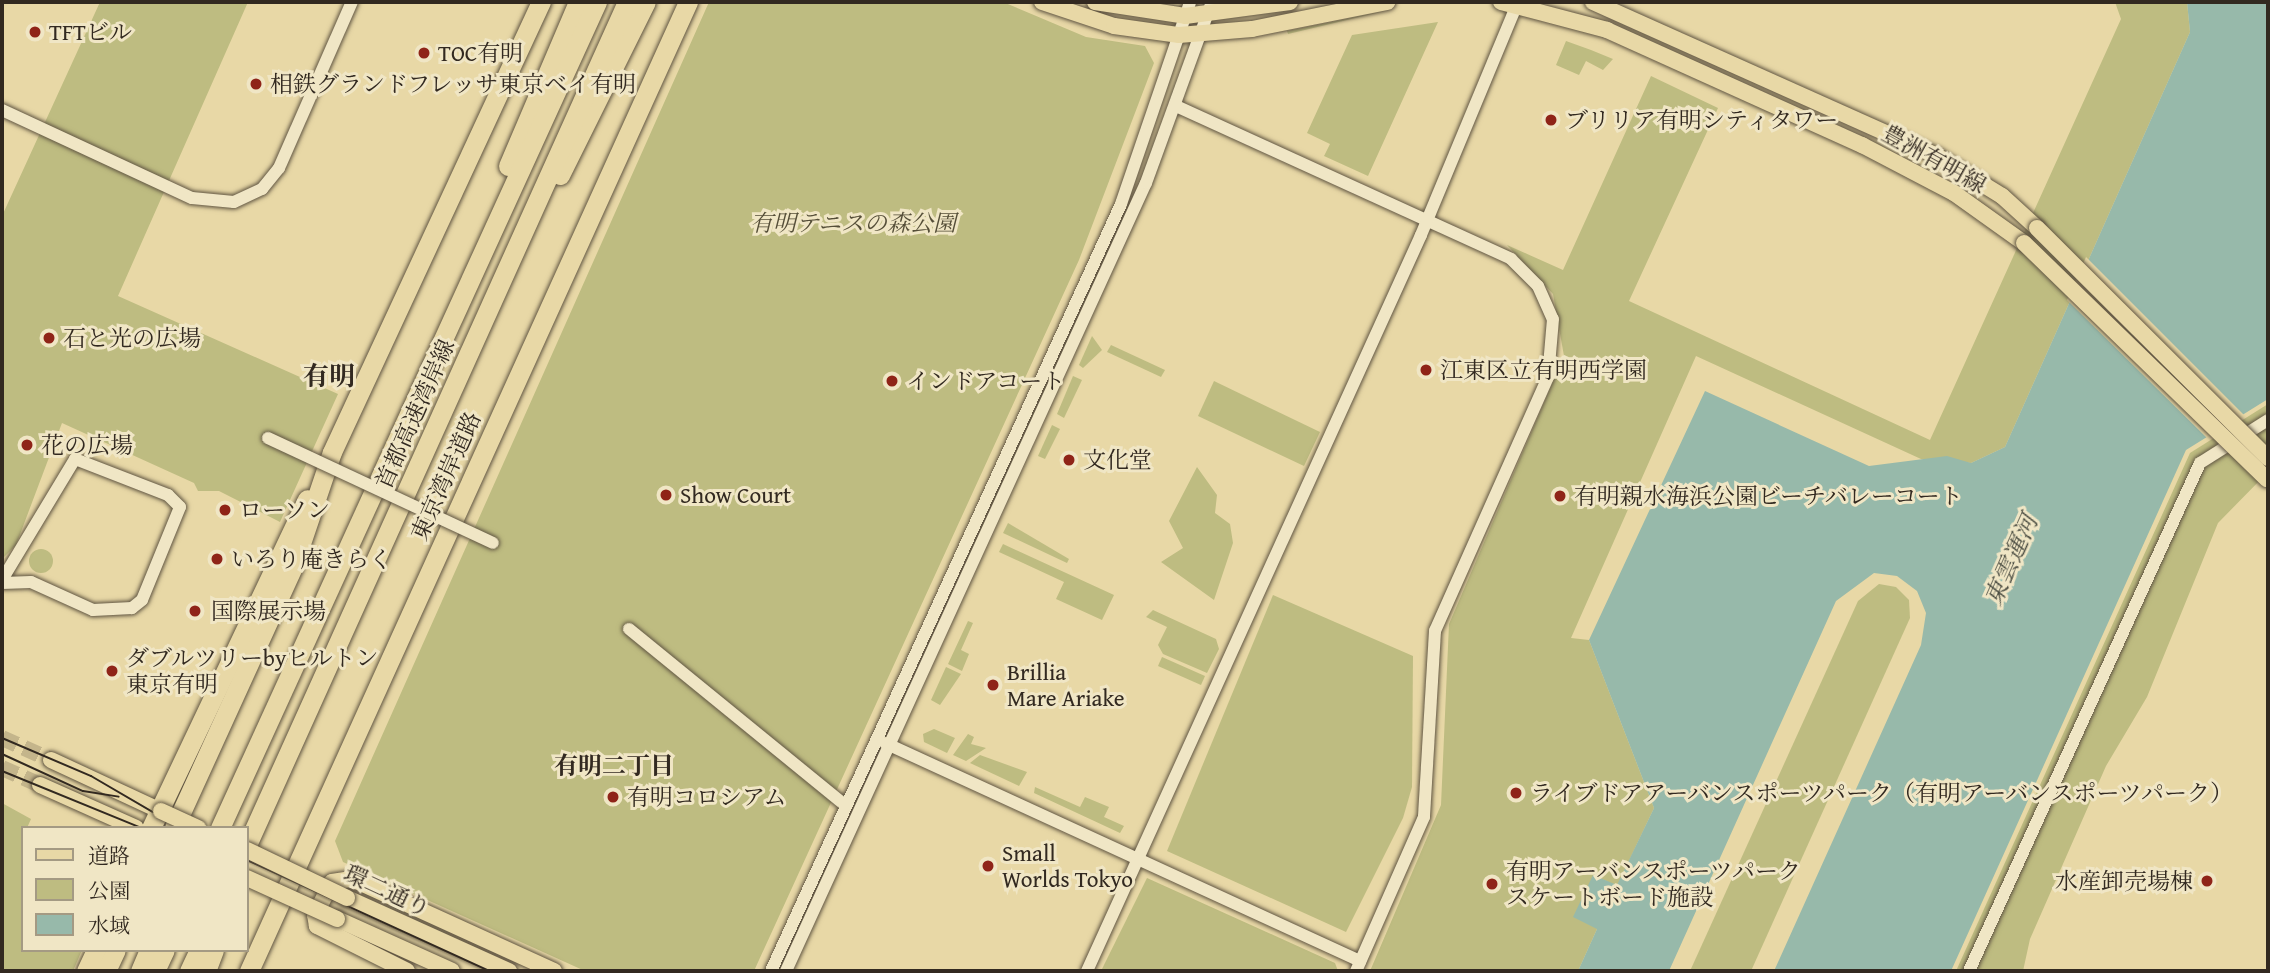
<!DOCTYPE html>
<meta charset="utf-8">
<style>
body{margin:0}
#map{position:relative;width:2270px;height:973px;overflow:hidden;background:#e8d8a6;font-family:"Gentium Book Plus","Noto Serif JP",serif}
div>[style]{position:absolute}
.green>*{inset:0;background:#bebc81}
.round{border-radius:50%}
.water>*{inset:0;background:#97b9aa}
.pier>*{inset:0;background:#e8d8a6}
.major-tunnel>*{height:16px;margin-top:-8px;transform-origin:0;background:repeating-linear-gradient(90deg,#c4b58b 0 16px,transparent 0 24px)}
.roads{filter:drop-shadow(0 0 2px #605542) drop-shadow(0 0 2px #605542)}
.minor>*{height:12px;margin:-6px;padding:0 6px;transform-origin:6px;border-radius:6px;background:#f0e6c5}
.major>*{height:16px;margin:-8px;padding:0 8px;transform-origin:8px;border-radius:8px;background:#e8d8a6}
.highway>*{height:19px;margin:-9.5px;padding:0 9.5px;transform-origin:9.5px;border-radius:9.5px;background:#e8d8a6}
.tram>*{height:2px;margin:-1px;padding:0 1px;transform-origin:1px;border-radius:1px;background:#322920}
.bridges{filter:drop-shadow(0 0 2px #605542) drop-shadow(0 0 2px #605542)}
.minor-bridge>*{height:12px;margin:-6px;padding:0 6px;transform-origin:6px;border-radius:6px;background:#f0e6c5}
.major-bridge>*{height:16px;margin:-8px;padding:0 8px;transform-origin:8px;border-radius:8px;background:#e8d8a6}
.dots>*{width:19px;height:19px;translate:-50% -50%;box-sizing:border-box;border:4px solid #f0e6c5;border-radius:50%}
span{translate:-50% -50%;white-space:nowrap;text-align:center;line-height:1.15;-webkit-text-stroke:6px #f0e6c5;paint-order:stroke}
.poi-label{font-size:23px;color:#322920}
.left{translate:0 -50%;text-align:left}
.right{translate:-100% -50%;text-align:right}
.street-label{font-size:23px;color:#322920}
.park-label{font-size:23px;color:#554e38;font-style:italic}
.water-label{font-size:24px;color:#4b4d42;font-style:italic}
.neighbourhood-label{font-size:24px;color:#322920;font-weight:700}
.quarter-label{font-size:26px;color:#322920;font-weight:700}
.frame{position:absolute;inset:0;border:4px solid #322920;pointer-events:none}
.legend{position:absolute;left:21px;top:826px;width:228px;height:126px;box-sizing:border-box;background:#f0e6c5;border:2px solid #a49a83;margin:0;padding:9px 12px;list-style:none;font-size:21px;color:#322920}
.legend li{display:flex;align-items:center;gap:14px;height:35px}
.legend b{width:35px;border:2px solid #a49a83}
</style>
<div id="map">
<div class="green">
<div style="clip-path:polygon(100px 2px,248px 2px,118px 296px,338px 394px,280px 522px,219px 491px,198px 491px,194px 483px,62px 423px,16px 545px,2px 559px,2px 216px)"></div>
<div style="clip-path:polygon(709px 2px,1003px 2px,1086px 37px,1145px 46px,1154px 63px,1079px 260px,754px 971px,585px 971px,343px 862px,335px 841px)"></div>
<div style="clip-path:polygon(2115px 2px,2187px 2px,2190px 32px,2005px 447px,1971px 463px,1921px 459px,1696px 356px,1571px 638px,1589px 640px,1654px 808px,1617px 886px,1593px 875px,1597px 929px,1578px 971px,1370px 971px,1441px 805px,1449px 624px,1564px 356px,1553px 294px,1507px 245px,1563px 270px,1651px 76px,1718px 108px,1629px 301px,1930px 440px,2121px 19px)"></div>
<div style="clip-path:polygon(1385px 11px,1288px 34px,1287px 31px)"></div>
<div style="clip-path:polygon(1438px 22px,1368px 176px,1324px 156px,1330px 144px,1307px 133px,1352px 35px)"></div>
<div style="clip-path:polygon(1566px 41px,1591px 50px,1613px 59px,1603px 70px,1586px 61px,1579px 75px,1556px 65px)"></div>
<div style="clip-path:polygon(1092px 336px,1102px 350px,1083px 368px,1079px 365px)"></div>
<div style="clip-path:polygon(1111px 345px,1165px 370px,1161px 377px,1107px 352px)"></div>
<div style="clip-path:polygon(1073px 376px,1082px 380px,1064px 418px,1057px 414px)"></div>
<div style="clip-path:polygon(1214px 381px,1320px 432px,1304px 466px,1198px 416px)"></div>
<div style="clip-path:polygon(2268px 404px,2268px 472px,2218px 523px,2147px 697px,2106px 766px,2030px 939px,2023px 971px,1956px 971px,2190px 453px)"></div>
<div style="clip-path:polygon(1052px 425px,1060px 429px,1045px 459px,1038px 456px)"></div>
<div style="clip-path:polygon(1197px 467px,1217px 495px,1215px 513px,1230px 524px,1233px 543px,1214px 600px,1161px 562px,1183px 548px,1169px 521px)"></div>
<div style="clip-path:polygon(1008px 523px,1069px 559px,1067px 563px,1003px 533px)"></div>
<div style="clip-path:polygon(1003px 544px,1114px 595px,1102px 620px,1056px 599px,1064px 582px,999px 552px)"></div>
<div class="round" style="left:29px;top:549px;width:24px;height:24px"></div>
<div style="clip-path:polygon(1879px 584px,1896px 587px,1909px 600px,1910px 618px,1751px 971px,1690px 971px,1858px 601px)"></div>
<div style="clip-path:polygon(1273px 595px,1413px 656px,1412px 787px,1403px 818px,1346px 932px,1167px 851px)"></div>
<div style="clip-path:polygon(1153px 610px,1216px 639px,1219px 649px,1207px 673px,1163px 654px,1158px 645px,1167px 627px,1146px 617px)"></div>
<div style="clip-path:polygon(968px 621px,973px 623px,961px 650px,969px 654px,962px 671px,948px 664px)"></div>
<div style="clip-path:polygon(1162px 657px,1205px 676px,1201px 685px,1158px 666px)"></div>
<div style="clip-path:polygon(946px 667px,961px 674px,940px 705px,931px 700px)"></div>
<div style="clip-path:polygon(934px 729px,955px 738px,947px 753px,924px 742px,923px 734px)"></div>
<div style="clip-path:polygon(968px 734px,974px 737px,971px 744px,986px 748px,966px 761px,953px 755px)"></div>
<div style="clip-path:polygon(980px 755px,1027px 772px,1019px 786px,970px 763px)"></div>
<div style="clip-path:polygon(1035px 787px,1080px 807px,1085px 797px,1109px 807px,1104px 817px,1124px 826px,1120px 833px,1034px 793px)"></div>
<div style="clip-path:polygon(2px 803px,31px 819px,22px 839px,23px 950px,82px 950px,73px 971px,2px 971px)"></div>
<div style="clip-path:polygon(1147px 878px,1335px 963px,1338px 971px,1101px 971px)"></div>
</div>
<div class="water">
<div style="clip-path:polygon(2187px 2px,2268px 2px,2268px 399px,2186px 450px,1951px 971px,1774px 971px,1921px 645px,1926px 613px,1917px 591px,1897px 576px,1874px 573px,1836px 601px,1669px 971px,1578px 971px,1597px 929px,1573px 917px,1593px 875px,1617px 885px,1654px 808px,1589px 640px,1705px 391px,1869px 466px,1947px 456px,1971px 463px,2005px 447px,2190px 32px)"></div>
</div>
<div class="pier">
<div style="clip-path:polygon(2086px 257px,2246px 417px,2209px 440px,2067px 300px)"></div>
</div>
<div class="major-tunnel">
<div style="left:2px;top:738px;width:54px;rotate:24.2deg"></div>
<div style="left:2px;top:768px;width:42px;rotate:24.1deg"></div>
</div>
<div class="roads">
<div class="minor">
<div style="left:1176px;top:106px;width:368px;rotate:24.5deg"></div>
<div style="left:1511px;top:259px;width:38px;rotate:45deg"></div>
<div style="left:1538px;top:286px;width:36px;rotate:66deg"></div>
<div style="left:1553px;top:319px;width:58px;rotate:94.9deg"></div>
<div style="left:1548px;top:377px;width:278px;rotate:114deg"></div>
<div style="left:1435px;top:631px;width:186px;rotate:93.4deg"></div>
<div style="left:1424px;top:817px;width:168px;rotate:113.8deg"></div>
<div style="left:2px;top:110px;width:209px;rotate:24.9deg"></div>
<div style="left:192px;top:198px;width:42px;rotate:5.4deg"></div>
<div style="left:234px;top:202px;width:31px;rotate:-25deg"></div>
<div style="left:262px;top:189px;width:27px;rotate:-51deg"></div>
<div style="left:279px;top:168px;width:181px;rotate:-66.3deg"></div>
<div style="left:2px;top:580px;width:141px;rotate:-58.9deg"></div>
<div style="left:75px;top:459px;width:100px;rotate:21.2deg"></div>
<div style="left:168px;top:495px;width:17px;rotate:45deg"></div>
<div style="left:180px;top:507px;width:100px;rotate:112.2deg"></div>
<div style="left:142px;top:600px;width:13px;rotate:141deg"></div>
<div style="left:132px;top:608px;width:39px;rotate:177deg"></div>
<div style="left:93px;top:610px;width:68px;rotate:-155.7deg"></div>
<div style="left:31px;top:582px;width:29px;rotate:178deg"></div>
<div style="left:629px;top:629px;width:274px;rotate:39.2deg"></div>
<div style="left:885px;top:743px;width:523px;rotate:24.65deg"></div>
<div style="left:771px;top:971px;width:843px;rotate:-65.47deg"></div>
<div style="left:1121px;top:204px;width:213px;rotate:-71.1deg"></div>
<div style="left:786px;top:971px;width:866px;rotate:-65.45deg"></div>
<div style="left:1146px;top:183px;width:193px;rotate:-70deg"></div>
<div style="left:1087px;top:971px;width:808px;rotate:-65.59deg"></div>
<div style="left:1421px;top:235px;width:252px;rotate:-67.4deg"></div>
<div style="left:1969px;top:971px;width:558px;rotate:-65.55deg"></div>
<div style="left:2200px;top:463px;width:80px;rotate:-32.3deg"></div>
</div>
<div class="major">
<div style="left:1042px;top:2px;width:76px;rotate:18.4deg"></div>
<div style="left:1114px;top:26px;width:66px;rotate:7.9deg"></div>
<div style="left:1179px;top:35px;width:73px;rotate:-4.7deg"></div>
<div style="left:1252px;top:29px;width:138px;rotate:-11.3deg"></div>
<div style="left:1095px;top:2px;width:91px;rotate:8.8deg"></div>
<div style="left:1185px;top:16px;width:106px;rotate:-7.6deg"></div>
<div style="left:1501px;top:2px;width:110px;rotate:14.8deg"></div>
<div style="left:1607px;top:30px;width:280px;rotate:24.3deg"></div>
<div style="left:1862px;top:145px;width:104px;rotate:27.6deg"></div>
<div style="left:1954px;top:193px;width:86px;rotate:35.5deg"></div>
<div style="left:1593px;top:2px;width:377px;rotate:24.1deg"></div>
<div style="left:1937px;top:156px;width:76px;rotate:31.6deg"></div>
<div style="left:2002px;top:196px;width:47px;rotate:42.4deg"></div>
<div style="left:51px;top:760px;width:121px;rotate:24.9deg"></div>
<div style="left:40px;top:785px;width:105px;rotate:24.1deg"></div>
<div style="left:347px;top:898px;width:178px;rotate:24.3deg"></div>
<div style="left:337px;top:919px;width:126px;rotate:24.3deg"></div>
<div style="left:407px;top:971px;width:101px;rotate:-153.4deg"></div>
<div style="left:317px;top:926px;width:11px;rotate:-100deg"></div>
<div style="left:315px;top:915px;width:37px;rotate:-63deg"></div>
<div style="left:332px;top:882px;width:20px;rotate:-9deg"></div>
<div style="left:352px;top:879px;width:222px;rotate:24.5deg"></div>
</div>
<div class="highway">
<div style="left:508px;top:166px;width:178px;rotate:-66.9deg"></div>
<div style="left:560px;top:175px;width:193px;rotate:-63.6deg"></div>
<div style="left:151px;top:828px;width:364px;rotate:-64.6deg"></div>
<div style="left:174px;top:828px;width:287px;rotate:-65.5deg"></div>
<div style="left:293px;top:567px;width:121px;rotate:-71.3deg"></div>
<div style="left:332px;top:452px;width:496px;rotate:-65.1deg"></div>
<div style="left:220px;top:828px;width:908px;rotate:-65.47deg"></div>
<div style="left:247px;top:845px;width:925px;rotate:-65.74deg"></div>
<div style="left:86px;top:971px;width:23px;rotate:-65deg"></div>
<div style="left:106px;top:971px;width:23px;rotate:-65deg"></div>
<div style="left:140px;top:971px;width:23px;rotate:-67deg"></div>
<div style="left:155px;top:971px;width:23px;rotate:-65deg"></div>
<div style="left:189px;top:971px;width:23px;rotate:-65deg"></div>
<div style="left:206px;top:971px;width:22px;rotate:-69deg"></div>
<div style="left:249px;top:971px;width:1064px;rotate:-65.63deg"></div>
</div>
</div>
<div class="tram">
<div style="left:2px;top:738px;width:97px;rotate:23.1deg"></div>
<div style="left:91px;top:776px;width:103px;rotate:30.3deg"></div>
<div style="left:2px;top:754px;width:89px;rotate:24.6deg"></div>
<div style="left:83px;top:791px;width:36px;rotate:9deg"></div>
<div style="left:2px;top:771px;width:151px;rotate:22.2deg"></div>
<div style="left:247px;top:860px;width:266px;rotate:24.6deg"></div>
</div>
<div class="bridges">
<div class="minor-bridge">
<div style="left:268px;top:438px;width:248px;rotate:25deg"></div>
</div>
<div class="major-bridge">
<div style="left:2037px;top:228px;width:326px;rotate:44.9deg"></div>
<div style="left:2024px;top:243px;width:339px;rotate:44.2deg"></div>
<div style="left:161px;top:811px;width:41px;rotate:24.7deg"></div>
<div style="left:247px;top:850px;width:111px;rotate:25.6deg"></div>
<div style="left:247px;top:878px;width:99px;rotate:24.5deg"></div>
</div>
</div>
<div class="dots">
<div style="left:35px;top:32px;background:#8f2418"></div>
<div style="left:424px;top:53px;background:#8f2418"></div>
<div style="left:256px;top:84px;background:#8f2418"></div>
<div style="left:1551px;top:120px;background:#8f2418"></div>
<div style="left:49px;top:338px;background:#8f2418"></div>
<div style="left:1426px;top:370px;background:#8f2418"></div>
<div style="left:892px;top:381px;background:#8f2418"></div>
<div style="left:27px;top:445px;background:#8f2418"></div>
<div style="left:1069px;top:460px;background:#8f2418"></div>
<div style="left:666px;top:495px;background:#8f2418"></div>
<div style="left:1560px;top:496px;background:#8f2418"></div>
<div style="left:225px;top:510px;background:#8f2418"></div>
<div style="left:217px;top:559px;background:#8f2418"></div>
<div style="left:195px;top:611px;background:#8f2418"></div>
<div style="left:112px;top:671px;background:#8f2418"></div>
<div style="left:993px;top:685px;background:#8f2418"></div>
<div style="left:1516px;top:793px;background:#8f2418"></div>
<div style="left:613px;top:797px;background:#8f2418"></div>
<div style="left:988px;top:866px;background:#8f2418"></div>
<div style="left:2207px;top:881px;background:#8f2418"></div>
<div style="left:1492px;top:884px;background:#8f2418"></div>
</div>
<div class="poi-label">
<span class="left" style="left:49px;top:32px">TFTビル</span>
<span class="left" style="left:438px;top:53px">TOC有明</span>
<span class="left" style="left:270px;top:84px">相鉄グランドフレッサ東京ベイ有明</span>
<span class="left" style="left:1565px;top:120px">ブリリア有明シティタワー</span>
<span class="left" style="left:63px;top:338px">石と光の広場</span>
<span class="left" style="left:1440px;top:370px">江東区立有明西学園</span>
<span class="left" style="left:906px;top:381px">インドアコート</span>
<span class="left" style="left:41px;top:445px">花の広場</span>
<span class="left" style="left:1083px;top:460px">文化堂</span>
<span class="left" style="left:680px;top:495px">Show Court</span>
<span class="left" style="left:1574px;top:496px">有明親水海浜公園ビーチバレーコート</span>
<span class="left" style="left:239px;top:510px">ローソン</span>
<span class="left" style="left:231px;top:559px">いろり庵きらく</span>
<span class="left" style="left:211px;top:611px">国際展示場</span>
<span class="left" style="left:126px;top:671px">ダブルツリーbyヒルトン<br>東京有明</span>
<span class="left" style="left:1007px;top:685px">Brillia<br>Mare Ariake</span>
<span class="left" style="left:1530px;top:793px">ライブドアアーバンスポーツパーク（有明アーバンスポーツパーク）</span>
<span class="left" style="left:627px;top:797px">有明コロシアム</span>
<span class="left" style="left:1002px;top:866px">Small<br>Worlds Tokyo</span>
<span class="left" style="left:1506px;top:884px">有明アーバンスポーツパーク<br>スケートボード施設</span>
<span class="right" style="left:2193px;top:881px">水産卸売場棟</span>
</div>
<div class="street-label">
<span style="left:1934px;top:159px;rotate:29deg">豊洲有明線</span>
<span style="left:415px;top:414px;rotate:-66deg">首都高速湾岸線</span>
<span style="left:446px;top:476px;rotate:-66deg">東京湾岸道路</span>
<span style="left:387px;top:891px;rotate:25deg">環二通り</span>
</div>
<div class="park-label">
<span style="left:853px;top:223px">有明テニスの森公園</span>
</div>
<div class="water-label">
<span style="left:2011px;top:560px;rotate:-66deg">東雲運河</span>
</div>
<div class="neighbourhood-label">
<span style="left:614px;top:766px">有明二丁目</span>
</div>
<div class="quarter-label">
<span style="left:329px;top:376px">有明</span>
</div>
<div class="frame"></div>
<ul class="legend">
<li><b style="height:9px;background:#e8d8a6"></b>道路</li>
<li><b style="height:19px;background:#bebc81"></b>公園</li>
<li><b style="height:19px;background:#97b9aa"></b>水域</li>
</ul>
</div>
